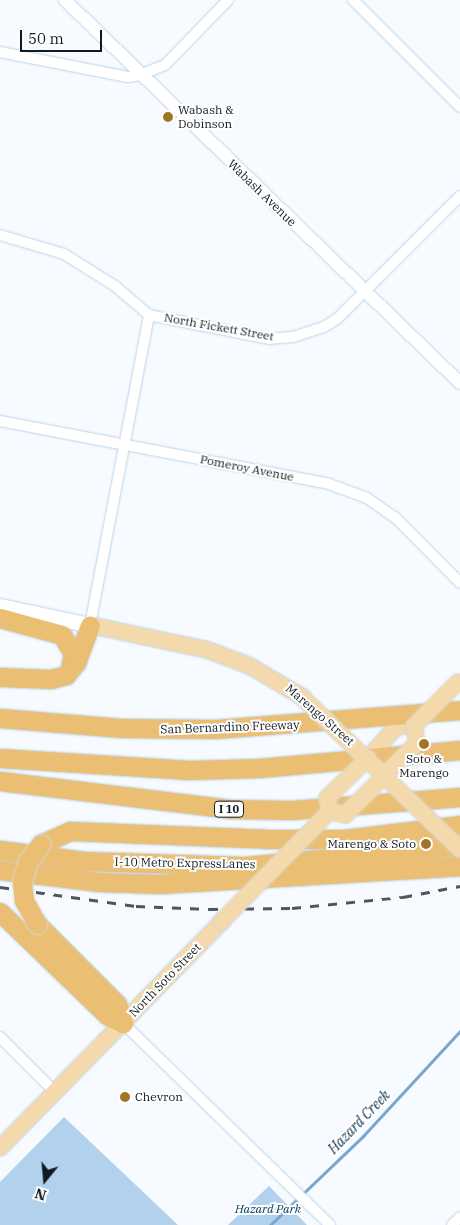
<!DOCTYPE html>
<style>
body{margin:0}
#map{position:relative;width:460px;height:1225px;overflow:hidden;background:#f7fbff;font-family:"IBM Plex Serif",serif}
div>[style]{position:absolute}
.green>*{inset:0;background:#b1d1ed}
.stream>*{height:3px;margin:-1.5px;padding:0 1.5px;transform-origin:1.5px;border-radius:1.5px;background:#77a7ce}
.roads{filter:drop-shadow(0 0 1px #bfd3e6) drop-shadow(0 0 1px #bfd3e6)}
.minor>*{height:10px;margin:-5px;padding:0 5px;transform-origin:5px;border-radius:5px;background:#fff}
.tertiary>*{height:12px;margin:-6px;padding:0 6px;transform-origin:6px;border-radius:6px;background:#fff}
.secondary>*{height:15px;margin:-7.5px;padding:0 7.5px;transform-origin:7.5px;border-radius:7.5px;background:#fff}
.primary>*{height:16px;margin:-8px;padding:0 8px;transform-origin:8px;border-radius:8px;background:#f3d9ab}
.motorway>*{height:19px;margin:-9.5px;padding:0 9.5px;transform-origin:9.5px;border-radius:9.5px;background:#ebbf73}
.rail>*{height:3px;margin-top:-1.5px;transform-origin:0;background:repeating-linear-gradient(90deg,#4e555b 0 9px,transparent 0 18px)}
.bridges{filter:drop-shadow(0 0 1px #d4d6d7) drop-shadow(0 0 1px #d4d6d7)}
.primary-bridge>*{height:16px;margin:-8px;padding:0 8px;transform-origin:8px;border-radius:8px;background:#f3d9ab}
.motorway-bridge>*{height:19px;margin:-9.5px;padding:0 9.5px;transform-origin:9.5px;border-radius:9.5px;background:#ebbf73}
.dots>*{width:14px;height:14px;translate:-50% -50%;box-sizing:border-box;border:2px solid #fff;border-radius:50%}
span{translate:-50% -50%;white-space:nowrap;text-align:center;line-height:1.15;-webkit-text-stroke:4px #fff;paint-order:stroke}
.shield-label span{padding:1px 4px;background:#fff;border:1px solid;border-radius:4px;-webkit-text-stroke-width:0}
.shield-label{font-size:11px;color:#121a20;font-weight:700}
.poi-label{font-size:12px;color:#121a20}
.left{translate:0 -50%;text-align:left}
.right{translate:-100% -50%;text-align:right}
.street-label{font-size:12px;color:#121a20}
.park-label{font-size:12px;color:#013d63;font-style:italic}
.water-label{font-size:14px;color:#0d324e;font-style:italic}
.north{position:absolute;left:20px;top:1155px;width:50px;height:50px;-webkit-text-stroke:4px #fff;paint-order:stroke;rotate:197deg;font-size:14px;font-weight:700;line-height:20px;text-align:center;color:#121a20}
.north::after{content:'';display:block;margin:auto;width:18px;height:22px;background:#121a20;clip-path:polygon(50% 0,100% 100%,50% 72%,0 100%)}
.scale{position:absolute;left:20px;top:30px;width:82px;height:22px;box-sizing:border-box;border:2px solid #121a20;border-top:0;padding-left:6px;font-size:15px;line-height:18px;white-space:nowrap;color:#121a20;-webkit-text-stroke:4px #fff;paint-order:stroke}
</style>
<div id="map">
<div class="green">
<div style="clip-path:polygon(64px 1117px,178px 1225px,0 1225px,0 1182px)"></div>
<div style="clip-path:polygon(269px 1186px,307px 1225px,228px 1225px)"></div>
</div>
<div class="stream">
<div style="left:270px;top:1225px;width:129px;rotate:-43.7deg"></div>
<div style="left:363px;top:1136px;width:143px;rotate:-47.3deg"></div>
</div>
<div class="roads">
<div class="minor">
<div style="left:353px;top:0;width:151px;rotate:45deg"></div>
<div style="left:0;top:52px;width:130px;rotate:11.1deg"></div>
<div style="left:128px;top:77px;width:12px;rotate:-9deg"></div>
<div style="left:140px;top:75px;width:27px;rotate:-22deg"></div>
<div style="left:165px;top:65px;width:91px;rotate:-45.9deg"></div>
<div style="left:0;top:235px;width:67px;rotate:16.5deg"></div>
<div style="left:64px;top:254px;width:60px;rotate:32.1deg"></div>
<div style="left:115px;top:286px;width:45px;rotate:40.5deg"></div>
<div style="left:149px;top:315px;width:122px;rotate:11.3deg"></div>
<div style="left:269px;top:339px;width:24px;rotate:-5deg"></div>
<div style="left:293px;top:337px;width:33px;rotate:-18deg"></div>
<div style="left:324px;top:327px;width:15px;rotate:-32deg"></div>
<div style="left:337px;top:319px;width:174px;rotate:-45deg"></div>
<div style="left:0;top:421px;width:335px;rotate:10.8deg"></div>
<div style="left:329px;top:484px;width:40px;rotate:20.2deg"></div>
<div style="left:367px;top:498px;width:35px;rotate:35deg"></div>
<div style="left:396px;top:518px;width:91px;rotate:45.4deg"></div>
<div style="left:90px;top:625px;width:316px;rotate:-79.2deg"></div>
<div style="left:123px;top:1023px;width:289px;rotate:44.3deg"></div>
<div style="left:0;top:1037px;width:76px;rotate:45deg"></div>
<div style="left:452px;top:1225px;width:11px;rotate:-45deg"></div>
</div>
<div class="tertiary">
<div style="left:65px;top:0;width:550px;rotate:44.12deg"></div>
</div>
<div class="secondary">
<div style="left:0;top:606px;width:92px;rotate:11.9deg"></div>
</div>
<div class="primary">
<div style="left:90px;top:625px;width:121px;rotate:12deg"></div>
<div style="left:208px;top:650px;width:45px;rotate:20.9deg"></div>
<div style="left:250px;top:666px;width:61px;rotate:30.8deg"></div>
<div style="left:368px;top:758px;width:43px;rotate:-47.8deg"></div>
<div style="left:397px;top:726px;width:17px"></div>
<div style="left:0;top:1148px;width:318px;rotate:-45.6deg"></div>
</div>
<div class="motorway">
<div style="left:0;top:618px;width:64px;rotate:15.3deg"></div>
<div style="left:62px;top:635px;width:21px;rotate:59deg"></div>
<div style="left:73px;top:653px;width:15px;rotate:101deg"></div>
<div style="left:0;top:677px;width:51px;rotate:2.2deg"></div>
<div style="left:51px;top:679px;width:16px;rotate:-15deg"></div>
<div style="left:66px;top:675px;width:16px;rotate:-50deg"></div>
<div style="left:76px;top:663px;width:40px;rotate:-69.8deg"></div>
<div style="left:0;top:718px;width:122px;rotate:4.7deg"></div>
<div style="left:122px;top:728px;width:93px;rotate:0.6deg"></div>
<div style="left:215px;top:729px;width:246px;rotate:-4.4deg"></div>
<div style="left:0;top:758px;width:190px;rotate:3.6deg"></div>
<div style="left:190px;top:770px;width:69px;rotate:-1.7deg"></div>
<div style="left:259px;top:768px;width:202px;rotate:-5.1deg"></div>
<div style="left:0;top:781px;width:232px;rotate:6.9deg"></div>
<div style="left:230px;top:809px;width:62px;rotate:0.9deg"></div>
<div style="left:292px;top:810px;width:169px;rotate:-4.4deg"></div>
<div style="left:41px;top:844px;width:32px;rotate:-24deg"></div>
<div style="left:70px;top:831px;width:196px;rotate:2.3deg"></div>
<div style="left:266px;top:839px;width:78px"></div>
<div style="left:344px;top:839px;width:117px;rotate:-6.9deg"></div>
<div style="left:0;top:850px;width:86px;rotate:7.4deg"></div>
<div style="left:85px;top:861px;width:159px;rotate:1.8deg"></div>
<div style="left:244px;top:866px;width:217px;rotate:-5.3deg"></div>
<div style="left:0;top:870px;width:100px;rotate:6.9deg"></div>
<div style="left:99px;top:882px;width:61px;rotate:1.9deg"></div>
<div style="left:160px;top:884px;width:301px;rotate:-3.4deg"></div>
<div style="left:0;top:912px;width:149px;rotate:43.9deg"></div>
<div style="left:107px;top:1015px;width:18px;rotate:27deg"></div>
<div style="left:37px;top:924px;width:113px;rotate:45deg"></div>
<div style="left:117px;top:1004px;width:20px;rotate:72deg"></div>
</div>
</div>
<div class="rail">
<div style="left:0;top:887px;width:137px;rotate:8deg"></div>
<div style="left:136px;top:906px;width:73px;rotate:2.4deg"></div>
<div style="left:209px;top:909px;width:83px;rotate:-0.7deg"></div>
<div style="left:292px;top:908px;width:112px;rotate:-5.7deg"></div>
<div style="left:403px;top:897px;width:58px;rotate:-10.9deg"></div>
</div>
<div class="bridges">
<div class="primary-bridge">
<div style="left:302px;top:697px;width:219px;rotate:43.9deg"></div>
<div style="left:330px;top:811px;width:16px;rotate:15deg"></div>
<div style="left:345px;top:815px;width:102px;rotate:-45deg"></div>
<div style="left:417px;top:743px;width:17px;rotate:-100deg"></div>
<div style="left:414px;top:726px;width:62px;rotate:-45deg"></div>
<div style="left:330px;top:811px;width:13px;rotate:-103deg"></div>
<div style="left:327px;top:798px;width:57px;rotate:-44.3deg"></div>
<div style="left:222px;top:921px;width:154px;rotate:-45.5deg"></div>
</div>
<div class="motorway-bridge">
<div style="left:37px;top:924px;width:26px;rotate:-119deg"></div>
<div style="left:24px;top:901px;width:19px;rotate:-96deg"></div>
<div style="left:22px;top:882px;width:22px;rotate:-74deg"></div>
<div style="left:28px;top:861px;width:21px;rotate:-53deg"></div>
</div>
</div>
<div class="dots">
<div style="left:168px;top:117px;background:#a07625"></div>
<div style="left:424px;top:744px;background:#a07625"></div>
<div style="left:426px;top:844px;background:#a07625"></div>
<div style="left:125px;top:1097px;background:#a07625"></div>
</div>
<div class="shield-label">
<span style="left:229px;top:809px">I 10</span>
</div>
<div class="poi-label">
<span class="left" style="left:178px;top:117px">Wabash &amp;<br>Dobinson</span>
<span style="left:424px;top:766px">Soto &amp;<br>Marengo</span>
<span class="right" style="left:416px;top:844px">Marengo &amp; Soto</span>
<span class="left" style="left:135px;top:1097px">Chevron</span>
</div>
<div class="street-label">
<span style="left:262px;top:193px;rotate:44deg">Wabash Avenue</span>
<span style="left:219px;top:327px;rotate:10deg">North Fickett Street</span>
<span style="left:247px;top:468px;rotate:11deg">Pomeroy Avenue</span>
<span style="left:320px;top:715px;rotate:41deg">Marengo Street</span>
<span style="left:230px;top:727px;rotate:-2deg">San Bernardino Freeway</span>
<span style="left:185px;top:863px;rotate:1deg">I-10 Metro ExpressLanes</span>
<span style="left:165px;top:980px;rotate:-46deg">North Soto Street</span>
</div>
<div class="park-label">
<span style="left:268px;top:1209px">Hazard Park</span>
</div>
<div class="water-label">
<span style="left:359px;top:1122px;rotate:-46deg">Hazard Creek</span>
</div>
<div class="north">N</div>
<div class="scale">50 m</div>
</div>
